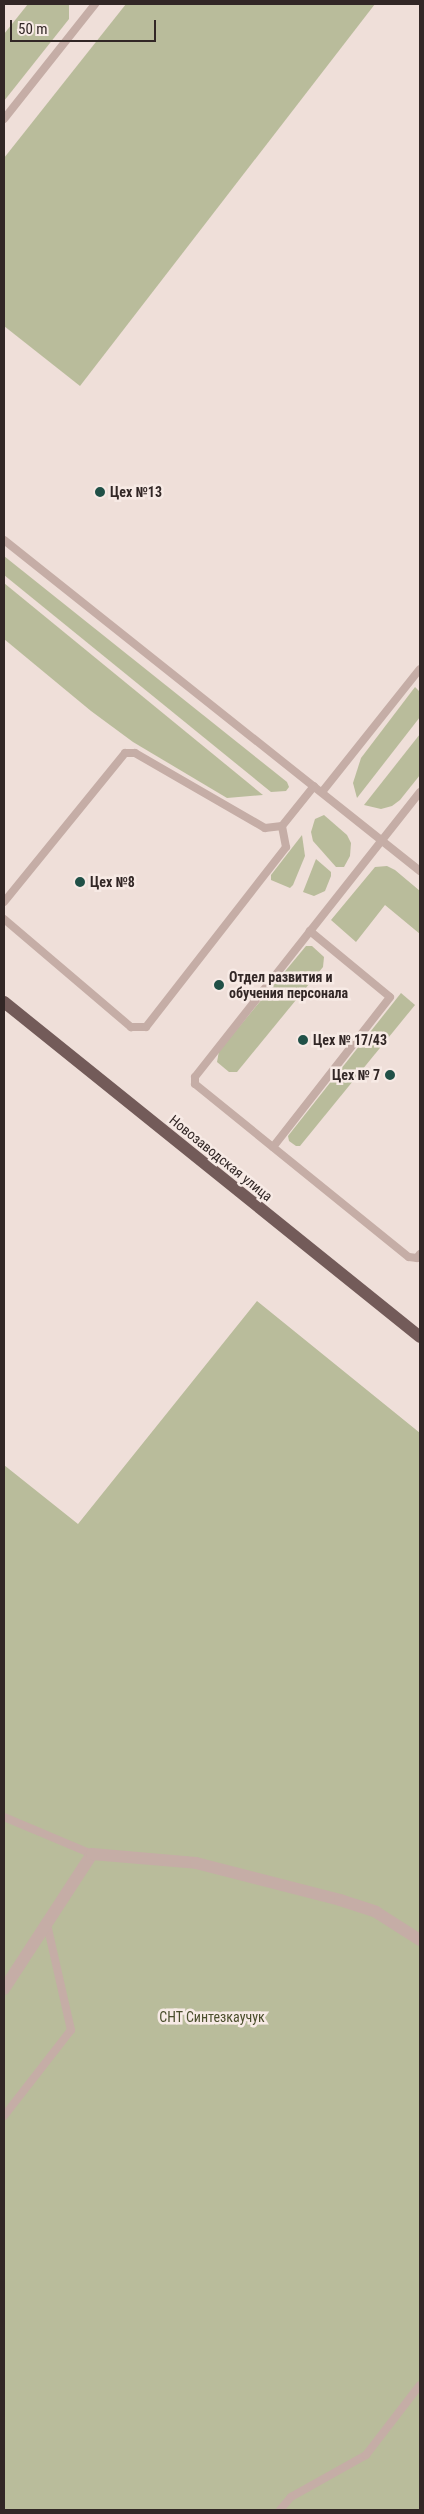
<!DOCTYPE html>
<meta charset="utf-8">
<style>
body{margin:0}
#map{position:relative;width:424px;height:2514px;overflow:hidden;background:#efdfd9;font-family:"Roboto Condensed",sans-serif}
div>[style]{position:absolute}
.green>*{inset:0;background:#b9bc9b}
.service>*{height:8px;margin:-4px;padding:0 4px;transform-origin:4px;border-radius:4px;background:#c5ada6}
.minor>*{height:12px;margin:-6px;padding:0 6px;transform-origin:6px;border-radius:6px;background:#c5ada6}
.primary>*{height:12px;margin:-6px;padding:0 6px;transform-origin:6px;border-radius:6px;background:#735b59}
.dots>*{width:14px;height:14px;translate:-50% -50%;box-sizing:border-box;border:2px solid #f7eae5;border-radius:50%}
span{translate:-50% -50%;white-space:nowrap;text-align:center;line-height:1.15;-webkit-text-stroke:5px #f7eae5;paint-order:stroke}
.poi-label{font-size:14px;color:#322726;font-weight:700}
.left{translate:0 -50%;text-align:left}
.right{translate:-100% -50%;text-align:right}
.street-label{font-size:14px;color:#322726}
.park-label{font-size:14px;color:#4a4e2c}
.frame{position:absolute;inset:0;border:5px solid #322726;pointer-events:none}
.scale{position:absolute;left:10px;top:20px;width:146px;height:22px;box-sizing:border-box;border:2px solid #322726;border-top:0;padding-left:6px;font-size:15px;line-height:18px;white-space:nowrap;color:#322726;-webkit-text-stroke:4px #f7eae5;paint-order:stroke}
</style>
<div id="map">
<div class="green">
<div style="clip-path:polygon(28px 4px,69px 4px,69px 19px,4px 101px,4px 34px)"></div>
<div style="clip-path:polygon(126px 4px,375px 4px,80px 386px,4px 326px,4px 158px)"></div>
<div style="clip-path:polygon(4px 556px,287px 782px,289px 787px,286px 791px,271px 792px,4px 575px)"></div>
<div style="clip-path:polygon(4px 583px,263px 795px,227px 798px,133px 742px,91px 711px,4px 639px)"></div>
<div style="clip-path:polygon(415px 687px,420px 692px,420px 717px,357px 798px,353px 783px,361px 758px)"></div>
<div style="clip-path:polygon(420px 734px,420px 775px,400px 800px,392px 806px,381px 809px,364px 805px)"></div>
<div style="clip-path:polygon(324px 815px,347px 835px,351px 843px,350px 856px,344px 867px,336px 867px,313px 841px,311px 832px,315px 819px)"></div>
<div style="clip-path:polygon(302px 835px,305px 856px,293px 885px,290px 888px,271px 880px,271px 875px)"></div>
<div style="clip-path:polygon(316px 859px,331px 872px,331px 876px,325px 891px,314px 896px,303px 892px)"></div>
<div style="clip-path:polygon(387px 866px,395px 870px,420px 891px,420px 934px,385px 905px,356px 942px,331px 920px,375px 867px)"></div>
<div style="clip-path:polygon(306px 946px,312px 946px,324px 957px,323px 967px,237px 1072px,229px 1072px,217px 1062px,219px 1051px)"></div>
<div style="clip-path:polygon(401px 993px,415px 1005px,300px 1146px,296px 1146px,289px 1141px,288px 1136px)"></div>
<div style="clip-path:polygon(257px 1301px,420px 1433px,420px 2510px,4px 2510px,4px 1465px,78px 1524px)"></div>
</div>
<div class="service">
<div style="left:4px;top:119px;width:147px;rotate:-51.6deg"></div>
<div style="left:4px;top:540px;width:532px;rotate:38.51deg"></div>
<div style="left:322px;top:792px;width:157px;rotate:-51.5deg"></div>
<div style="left:420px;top:792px;width:363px;rotate:128.3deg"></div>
<div style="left:195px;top:1077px;width:7px;rotate:90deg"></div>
<div style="left:195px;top:1084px;width:275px;rotate:39deg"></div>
<div style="left:409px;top:1257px;width:8px;rotate:7deg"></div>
<div style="left:417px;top:1258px;width:5px;rotate:-53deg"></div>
<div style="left:4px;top:902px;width:192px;rotate:-50.9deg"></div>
<div style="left:125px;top:753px;width:10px"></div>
<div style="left:135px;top:753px;width:150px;rotate:30deg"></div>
<div style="left:265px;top:828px;width:17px;rotate:-7deg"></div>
<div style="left:282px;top:826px;width:51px;rotate:-51.3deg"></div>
<div style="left:4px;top:919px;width:167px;rotate:40.4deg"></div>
<div style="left:131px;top:1027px;width:15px"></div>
<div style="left:146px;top:1027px;width:228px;rotate:-52.1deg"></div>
<div style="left:286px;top:847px;width:21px;rotate:-101deg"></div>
<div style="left:273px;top:1147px;width:190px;rotate:-52deg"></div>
<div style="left:390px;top:997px;width:104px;rotate:-140.5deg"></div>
<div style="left:4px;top:1817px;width:95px;rotate:22.8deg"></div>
<div style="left:4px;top:2116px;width:109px;rotate:-52.1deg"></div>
<div style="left:71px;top:2030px;width:109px;rotate:-102.8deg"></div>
<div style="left:280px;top:2510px;width:17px;rotate:-50deg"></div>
<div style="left:291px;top:2497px;width:86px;rotate:-29.2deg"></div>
<div style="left:366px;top:2455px;width:88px;rotate:-52.4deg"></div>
</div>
<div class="minor">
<div style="left:4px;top:1989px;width:161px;rotate:-56.9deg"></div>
<div style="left:92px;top:1854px;width:104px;rotate:4.9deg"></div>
<div style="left:196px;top:1863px;width:149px;rotate:14.4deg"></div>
<div style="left:340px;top:1900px;width:38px;rotate:18deg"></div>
<div style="left:376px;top:1912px;width:52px;rotate:32.5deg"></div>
</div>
<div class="primary">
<div style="left:4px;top:1002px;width:534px;rotate:38.84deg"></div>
</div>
<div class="dots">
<div style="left:100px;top:492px;background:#205047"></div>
<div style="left:80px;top:882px;background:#205047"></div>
<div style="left:219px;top:985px;background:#205047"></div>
<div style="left:303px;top:1040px;background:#205047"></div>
<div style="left:390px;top:1075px;background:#205047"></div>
</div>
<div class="poi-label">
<span class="left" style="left:110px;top:492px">Цех №13</span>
<span class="left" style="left:90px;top:882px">Цех №8</span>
<span class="left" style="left:229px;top:985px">Отдел развития и<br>обучения персонала</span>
<span class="left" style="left:313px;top:1040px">Цех № 17/43</span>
<span class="right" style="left:380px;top:1075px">Цех № 7</span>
</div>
<div class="street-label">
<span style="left:221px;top:1158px;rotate:39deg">Новозаводская улица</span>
</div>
<div class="park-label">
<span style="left:212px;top:2017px">СНТ Синтезкаучук</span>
</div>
<div class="frame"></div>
<div class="scale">50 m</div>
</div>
